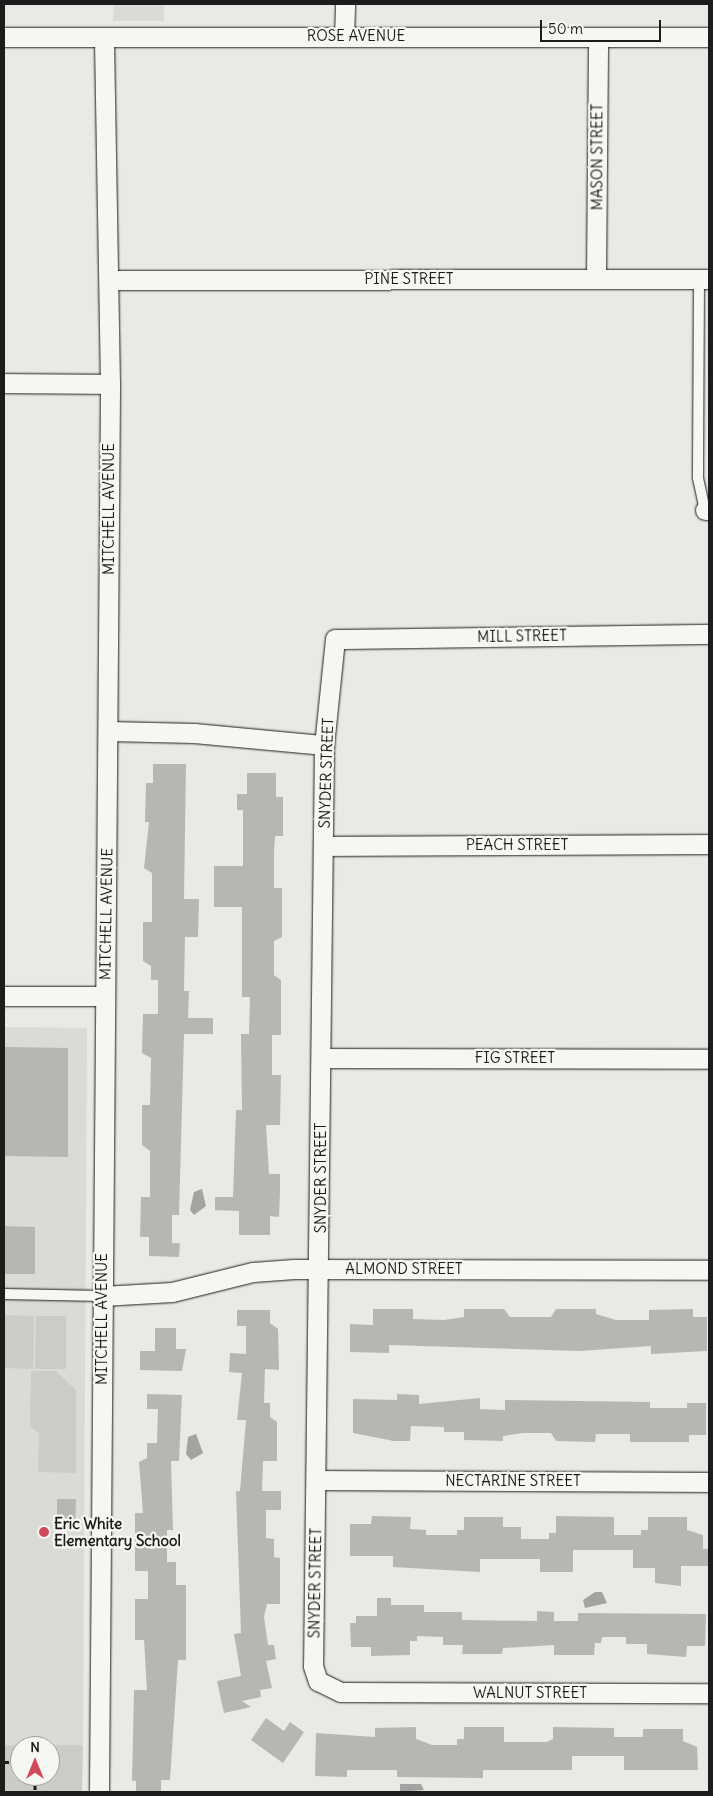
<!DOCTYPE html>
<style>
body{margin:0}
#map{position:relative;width:713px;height:1796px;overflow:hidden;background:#e9e9e5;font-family:Delius,sans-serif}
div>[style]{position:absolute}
.built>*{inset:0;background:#dadad6}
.green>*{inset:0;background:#cbcbc7}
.water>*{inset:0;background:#a3a3a1}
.building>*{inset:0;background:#b6b6b3}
.path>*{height:3px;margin-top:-1.5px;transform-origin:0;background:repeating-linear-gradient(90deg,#1c1c1c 0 5px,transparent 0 9px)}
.roads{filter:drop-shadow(0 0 1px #1c1c1c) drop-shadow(0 0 1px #1c1c1c)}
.service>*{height:10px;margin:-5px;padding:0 5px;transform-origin:5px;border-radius:5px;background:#f6f6f2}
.minor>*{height:19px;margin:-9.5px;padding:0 9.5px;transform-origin:9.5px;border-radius:9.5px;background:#f6f6f2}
.dots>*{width:14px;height:14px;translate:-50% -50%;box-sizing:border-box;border:2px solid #f6f6f2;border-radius:50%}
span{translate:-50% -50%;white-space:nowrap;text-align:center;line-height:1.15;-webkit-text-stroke:4.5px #f6f6f2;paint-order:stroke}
.street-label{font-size:15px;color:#1c1c1c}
.poi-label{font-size:15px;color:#1c1c1c;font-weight:700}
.left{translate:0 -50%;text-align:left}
.frame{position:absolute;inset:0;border:5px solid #1c1c1c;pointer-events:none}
.north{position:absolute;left:10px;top:1736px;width:50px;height:50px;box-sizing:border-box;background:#f6f6f2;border:1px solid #9f9f9c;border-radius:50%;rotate:0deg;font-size:14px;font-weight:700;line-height:20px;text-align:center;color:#1c1c1c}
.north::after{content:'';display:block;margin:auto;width:18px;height:22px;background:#d1495b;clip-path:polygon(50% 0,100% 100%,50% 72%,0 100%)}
.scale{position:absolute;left:540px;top:20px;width:121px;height:22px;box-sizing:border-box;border:2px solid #1c1c1c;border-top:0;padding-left:6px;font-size:15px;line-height:18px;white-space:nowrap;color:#1c1c1c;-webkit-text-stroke:4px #f6f6f2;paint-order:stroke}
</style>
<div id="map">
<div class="built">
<div style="clip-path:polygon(114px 4px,164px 4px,164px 21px,113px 21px)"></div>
<div style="clip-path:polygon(4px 1027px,87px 1028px,83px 1745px,4px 1745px)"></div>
</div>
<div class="green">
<div style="clip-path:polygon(4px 1315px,34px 1316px,33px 1369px,4px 1368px)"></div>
<div style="clip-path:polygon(36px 1316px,66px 1316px,66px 1369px,35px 1369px)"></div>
<div style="clip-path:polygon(31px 1371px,56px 1371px,76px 1390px,76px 1473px,38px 1472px,39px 1434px,30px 1426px)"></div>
<div style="clip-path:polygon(evenodd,4px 1745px,83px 1745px,82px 1792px,4px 1792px,4px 1745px,20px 1746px,50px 1746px,50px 1776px,20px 1776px,20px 1746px)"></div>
</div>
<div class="water">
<div style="clip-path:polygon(202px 1189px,206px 1206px,194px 1215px,190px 1210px,194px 1192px)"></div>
<div style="clip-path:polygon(196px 1434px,203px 1453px,191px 1460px,186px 1454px,188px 1437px)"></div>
<div style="clip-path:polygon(595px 1592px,602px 1592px,607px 1603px,585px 1608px,583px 1600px)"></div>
<div style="clip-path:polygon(400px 1784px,421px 1784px,424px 1790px,400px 1792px)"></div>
</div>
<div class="building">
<div style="clip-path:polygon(153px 764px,186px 764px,184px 899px,199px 899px,198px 937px,185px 937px,184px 991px,189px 991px,188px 1018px,213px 1018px,213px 1034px,184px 1034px,179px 1215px,172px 1215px,172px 1243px,180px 1243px,179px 1257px,149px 1256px,149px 1237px,140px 1237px,141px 1197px,150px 1197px,150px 1151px,142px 1145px,142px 1105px,150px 1105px,151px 1058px,142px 1053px,143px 1014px,158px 1014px,158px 980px,151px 980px,151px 966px,143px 961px,143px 922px,152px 922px,152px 873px,144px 868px,149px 822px,145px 822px,146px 783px,153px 783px)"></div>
<div style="clip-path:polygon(247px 773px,276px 773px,276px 797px,283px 797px,283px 836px,275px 836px,274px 853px,274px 888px,282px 888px,282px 937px,274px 941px,274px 975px,281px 980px,281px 1035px,272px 1035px,272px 1075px,281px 1075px,280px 1125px,266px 1125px,269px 1174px,280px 1174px,280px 1191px,279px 1217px,270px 1216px,270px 1235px,239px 1235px,239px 1211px,215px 1210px,215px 1197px,233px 1197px,236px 1110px,242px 1110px,241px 1034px,249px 1034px,250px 997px,242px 997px,242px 907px,214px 907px,214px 866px,243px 866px,243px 810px,237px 810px,237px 794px,247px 794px)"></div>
<div style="clip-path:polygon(4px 1047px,68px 1048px,68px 1157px,4px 1156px)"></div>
<div style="clip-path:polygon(4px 1226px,35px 1227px,35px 1274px,4px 1274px)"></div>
<div style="clip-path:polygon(373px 1309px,413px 1309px,413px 1319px,444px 1320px,464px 1317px,464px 1309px,504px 1309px,510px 1317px,551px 1317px,556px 1309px,596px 1309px,596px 1314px,616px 1320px,649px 1320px,649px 1310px,693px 1309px,693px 1317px,707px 1317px,707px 1351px,651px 1354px,651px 1346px,579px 1351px,389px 1345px,389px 1353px,350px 1352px,350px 1324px,373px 1325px)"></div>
<div style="clip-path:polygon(237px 1310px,270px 1310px,270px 1323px,278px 1329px,279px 1370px,265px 1369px,264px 1403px,270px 1403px,270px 1417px,277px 1422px,277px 1461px,263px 1461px,262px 1491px,281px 1491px,281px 1510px,266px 1510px,266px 1538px,274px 1539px,274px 1557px,280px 1558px,280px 1604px,267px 1604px,264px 1617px,268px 1645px,274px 1645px,276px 1659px,266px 1661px,272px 1688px,260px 1690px,261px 1697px,242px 1701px,251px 1707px,224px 1713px,217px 1681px,241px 1676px,234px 1634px,241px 1633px,236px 1491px,240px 1491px,246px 1420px,237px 1420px,242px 1373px,229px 1372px,230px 1353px,246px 1354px,246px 1326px,237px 1326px)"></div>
<div style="clip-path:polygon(155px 1328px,176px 1328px,176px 1349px,186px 1349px,182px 1371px,140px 1370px,140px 1351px,155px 1351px)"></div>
<div style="clip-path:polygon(147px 1394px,182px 1395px,179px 1461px,171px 1461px,173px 1530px,167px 1530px,167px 1562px,176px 1562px,176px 1585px,186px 1585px,186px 1660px,178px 1660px,170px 1780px,161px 1780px,161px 1792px,136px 1792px,136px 1781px,132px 1781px,134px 1690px,147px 1690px,144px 1640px,135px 1640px,135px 1599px,148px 1599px,148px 1571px,135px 1571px,135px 1513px,143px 1513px,139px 1462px,147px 1458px,147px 1443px,157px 1443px,158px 1409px,147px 1409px)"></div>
<div style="clip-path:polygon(397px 1394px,419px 1395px,419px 1404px,480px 1398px,480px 1409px,505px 1410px,505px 1400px,650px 1402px,650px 1408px,687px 1408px,687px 1403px,706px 1403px,706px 1435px,689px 1435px,689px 1442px,630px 1442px,630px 1434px,596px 1434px,595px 1442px,556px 1441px,551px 1433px,523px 1433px,503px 1436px,503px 1441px,464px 1440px,464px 1432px,444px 1432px,444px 1427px,411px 1426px,410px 1441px,394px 1441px,353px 1433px,353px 1399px,397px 1400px)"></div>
<div style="clip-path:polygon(57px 1499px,76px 1499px,75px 1529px,57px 1529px)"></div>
<div style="clip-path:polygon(372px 1516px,411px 1517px,410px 1529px,426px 1530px,426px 1535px,457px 1535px,457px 1530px,464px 1530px,464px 1517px,503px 1517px,503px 1527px,521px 1527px,521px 1539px,549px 1539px,549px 1533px,556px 1533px,556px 1516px,614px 1517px,614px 1535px,641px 1535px,641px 1530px,648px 1530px,648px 1517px,687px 1517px,687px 1530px,703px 1535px,703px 1549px,709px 1549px,709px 1566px,681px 1566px,681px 1586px,655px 1583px,655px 1568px,633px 1568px,633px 1550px,573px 1550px,573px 1572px,540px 1572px,540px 1559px,480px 1559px,480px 1572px,393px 1567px,393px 1556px,350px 1556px,350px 1524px,371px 1524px)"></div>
<div style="clip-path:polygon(377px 1598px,391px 1598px,391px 1605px,424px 1605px,424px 1612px,462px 1612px,462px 1620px,537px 1621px,537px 1611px,554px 1612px,554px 1621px,578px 1621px,578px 1613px,706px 1614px,705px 1646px,687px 1646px,686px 1657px,647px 1654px,647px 1644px,626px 1644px,626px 1637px,602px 1637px,601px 1643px,595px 1643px,594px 1655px,554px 1655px,554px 1645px,503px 1648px,502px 1654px,462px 1654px,463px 1645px,443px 1645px,443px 1637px,417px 1636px,417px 1641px,410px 1641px,410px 1655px,371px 1656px,371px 1647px,351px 1647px,350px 1623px,356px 1623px,356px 1616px,377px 1616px)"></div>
<div style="clip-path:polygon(266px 1718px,284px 1731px,290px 1722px,304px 1732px,283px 1763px,251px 1740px)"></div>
<div style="clip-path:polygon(416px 1727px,416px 1739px,432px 1745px,457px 1745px,457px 1739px,464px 1739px,464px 1727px,504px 1727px,504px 1742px,547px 1742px,553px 1739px,553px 1727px,614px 1728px,614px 1737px,643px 1737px,643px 1729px,683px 1729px,683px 1741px,697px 1747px,698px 1770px,624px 1770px,624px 1756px,572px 1756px,572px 1770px,483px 1770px,483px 1778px,397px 1777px,397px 1770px,347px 1770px,347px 1777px,315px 1776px,316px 1733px,375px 1737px,375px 1728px)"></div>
</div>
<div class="path">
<div style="left:4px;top:1762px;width:16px"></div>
<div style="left:35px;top:1776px;width:16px;rotate:90deg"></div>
</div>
<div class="roads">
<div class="service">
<div style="left:699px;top:279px;width:199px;rotate:90.3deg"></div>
<div style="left:698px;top:478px;width:33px;rotate:78deg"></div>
<div style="left:4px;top:1294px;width:98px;rotate:1.2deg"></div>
</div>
<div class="minor">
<div style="left:344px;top:36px;width:32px;rotate:-88deg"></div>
<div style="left:4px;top:37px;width:705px"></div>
<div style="left:596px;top:278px;width:241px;rotate:-89.5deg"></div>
<div style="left:109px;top:280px;width:600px;rotate:-0.1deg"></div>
<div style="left:4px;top:383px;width:106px;rotate:0.5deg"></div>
<div style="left:705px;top:510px;width:4px"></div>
<div style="left:709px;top:634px;width:374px;rotate:179.2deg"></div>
<div style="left:335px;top:639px;width:107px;rotate:95.9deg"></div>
<div style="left:324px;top:745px;width:921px;rotate:90.68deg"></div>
<div style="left:313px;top:1666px;width:16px;rotate:72deg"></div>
<div style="left:318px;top:1681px;width:25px;rotate:26deg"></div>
<div style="left:341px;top:1692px;width:368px;rotate:0.2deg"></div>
<div style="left:108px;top:731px;width:86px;rotate:1.3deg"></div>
<div style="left:194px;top:733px;width:131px;rotate:5.3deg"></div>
<div style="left:324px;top:846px;width:385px;rotate:-0.3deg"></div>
<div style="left:4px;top:996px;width:101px"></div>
<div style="left:322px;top:1058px;width:387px;rotate:0.1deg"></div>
<div style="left:102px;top:1296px;width:70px;rotate:-3.3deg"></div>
<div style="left:172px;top:1292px;width:83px;rotate:-13.9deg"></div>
<div style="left:253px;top:1272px;width:41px;rotate:-4.2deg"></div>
<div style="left:294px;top:1269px;width:415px;rotate:0.1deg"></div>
<div style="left:317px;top:1480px;width:392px;rotate:0.3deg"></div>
<div style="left:99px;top:1792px;width:1408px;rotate:-89.55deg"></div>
<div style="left:110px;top:384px;width:347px;rotate:-91deg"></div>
</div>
</div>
<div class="dots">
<div style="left:44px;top:1532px;background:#d1495b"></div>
</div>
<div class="street-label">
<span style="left:356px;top:36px">ROSE AVENUE</span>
<span style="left:597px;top:157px;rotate:-90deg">MASON STREET</span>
<span style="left:409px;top:279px">PINE STREET</span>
<span style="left:109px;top:509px;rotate:-90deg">MITCHELL AVENUE</span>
<span style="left:522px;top:636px;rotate:-1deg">MILL STREET</span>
<span style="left:326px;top:773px;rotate:-88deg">SNYDER STREET</span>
<span style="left:517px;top:845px">PEACH STREET</span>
<span style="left:106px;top:914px;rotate:-89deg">MITCHELL AVENUE</span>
<span style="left:515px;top:1058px">FIG STREET</span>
<span style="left:321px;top:1178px;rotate:-90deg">SNYDER STREET</span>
<span style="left:404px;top:1269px">ALMOND STREET</span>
<span style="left:102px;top:1319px;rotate:-90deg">MITCHELL AVENUE</span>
<span style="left:513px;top:1481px">NECTARINE STREET</span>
<span style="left:315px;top:1583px;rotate:-89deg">SNYDER STREET</span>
<span style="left:530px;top:1693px">WALNUT STREET</span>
</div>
<div class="poi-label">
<span class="left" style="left:54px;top:1532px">Eric White<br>Elementary School</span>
</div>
<div class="frame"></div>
<div class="north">N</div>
<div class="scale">50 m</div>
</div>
